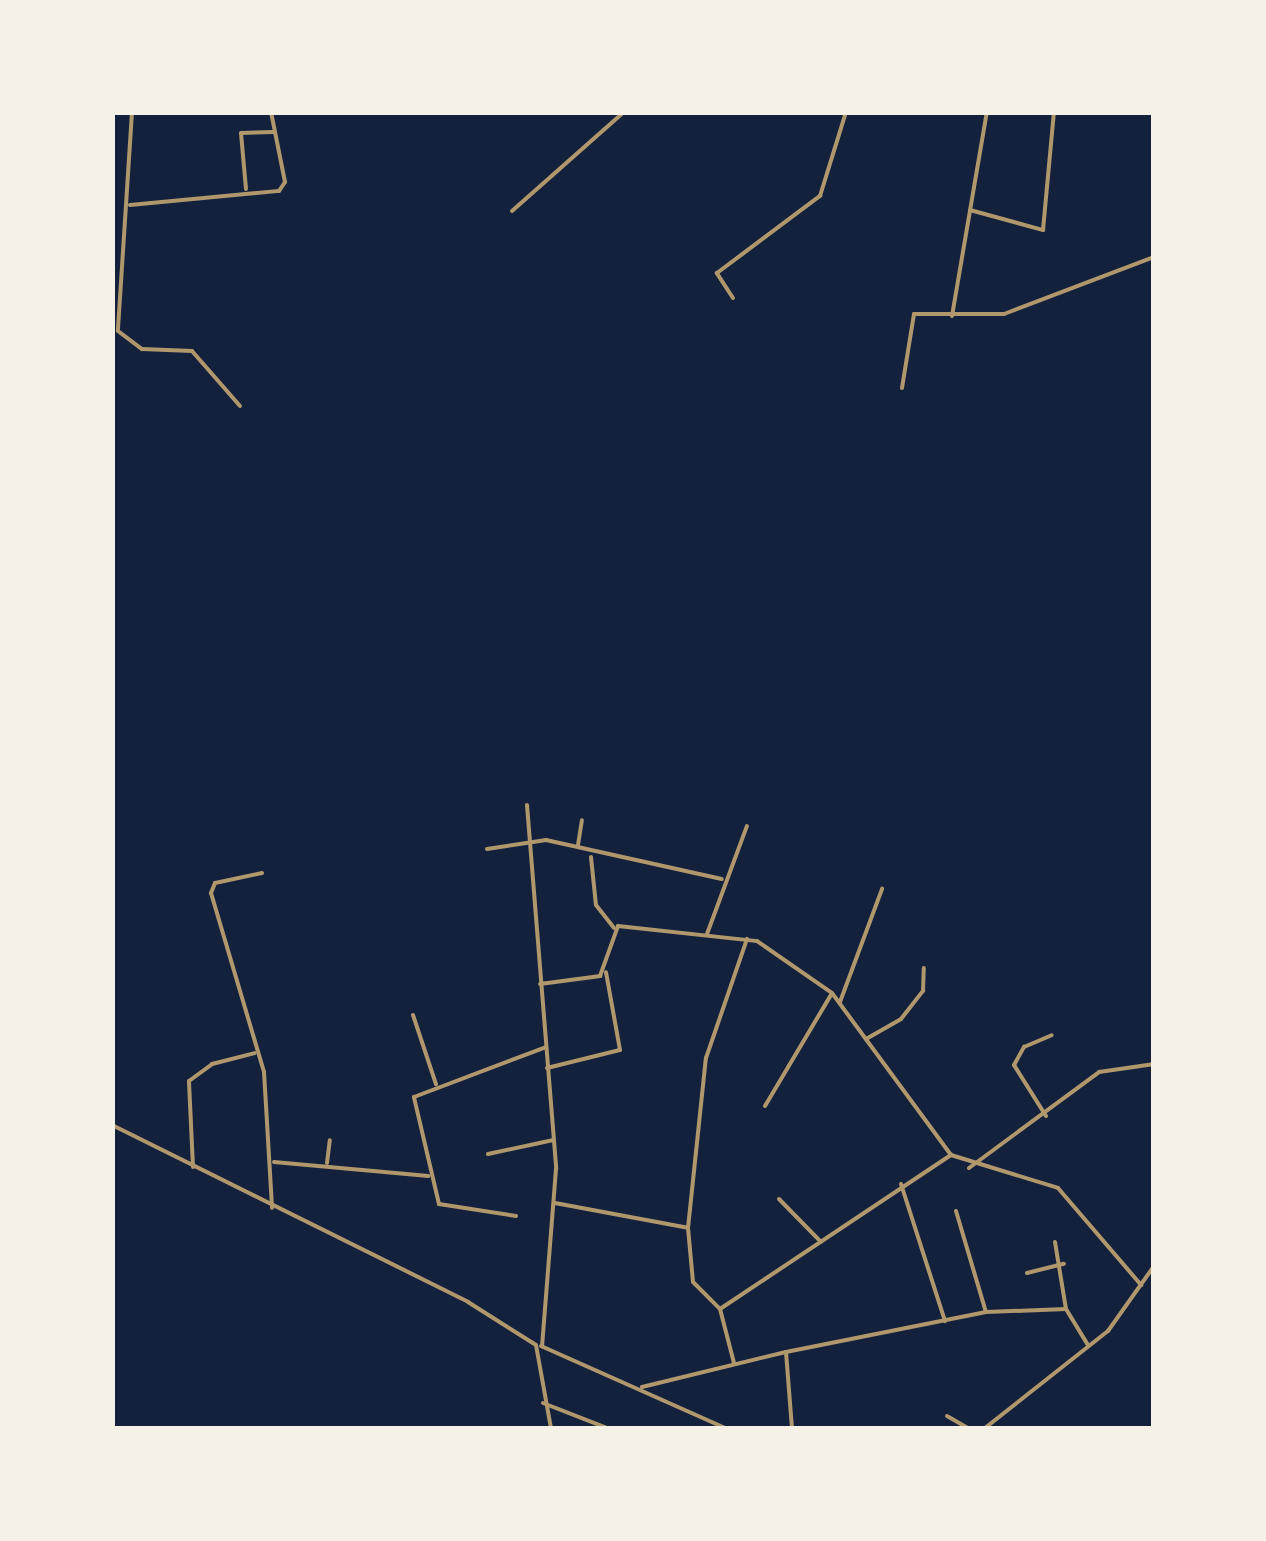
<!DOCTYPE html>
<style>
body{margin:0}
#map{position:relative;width:1266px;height:1541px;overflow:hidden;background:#14213d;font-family:"Nunito Sans",sans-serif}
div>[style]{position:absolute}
.minor>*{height:4px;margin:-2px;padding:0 2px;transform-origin:2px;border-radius:2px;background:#b1986c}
.tertiary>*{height:4px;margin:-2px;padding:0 2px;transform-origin:2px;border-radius:2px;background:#b1986c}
span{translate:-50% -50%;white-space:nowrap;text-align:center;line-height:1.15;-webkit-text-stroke:8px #f6f1e7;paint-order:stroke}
.frame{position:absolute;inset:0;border:115px solid #f6f1e7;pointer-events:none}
</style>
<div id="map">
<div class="minor">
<div style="left:132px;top:112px;width:219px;rotate:93.7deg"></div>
<div style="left:118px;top:331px;width:30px;rotate:37deg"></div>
<div style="left:142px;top:349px;width:50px;rotate:2.3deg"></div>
<div style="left:192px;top:351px;width:73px;rotate:48.9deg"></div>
<div style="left:246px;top:189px;width:56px;rotate:-95.1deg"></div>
<div style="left:241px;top:133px;width:32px;rotate:-2deg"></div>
<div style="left:130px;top:205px;width:150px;rotate:-5.4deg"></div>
<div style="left:279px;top:191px;width:11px;rotate:-56deg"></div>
<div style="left:285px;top:182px;width:71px;rotate:-101.3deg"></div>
<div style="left:970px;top:210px;width:76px;rotate:15.3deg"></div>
<div style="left:1043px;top:230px;width:119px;rotate:-84.7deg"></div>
<div style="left:512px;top:211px;width:149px;rotate:-41.5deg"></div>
<div style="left:733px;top:298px;width:30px;rotate:-123deg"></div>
<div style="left:717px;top:273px;width:129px;rotate:-36.8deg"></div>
<div style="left:820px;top:196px;width:88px;rotate:-72.8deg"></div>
<div style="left:952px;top:316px;width:207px;rotate:-80.3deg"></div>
<div style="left:902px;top:388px;width:75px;rotate:-80.8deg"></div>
<div style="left:914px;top:314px;width:90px"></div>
<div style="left:1004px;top:314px;width:160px;rotate:-20.8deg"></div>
<div style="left:527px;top:805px;width:365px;rotate:85.4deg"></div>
<div style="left:556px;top:1169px;width:178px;rotate:94.5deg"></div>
<div style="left:578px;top:845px;width:25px;rotate:-81deg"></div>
<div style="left:487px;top:849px;width:60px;rotate:-8.7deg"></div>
<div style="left:546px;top:840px;width:180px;rotate:12.5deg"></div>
<div style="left:591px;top:857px;width:48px;rotate:84.1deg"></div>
<div style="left:596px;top:905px;width:29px;rotate:52deg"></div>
<div style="left:262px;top:873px;width:48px;rotate:168deg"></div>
<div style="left:215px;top:883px;width:11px;rotate:112deg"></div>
<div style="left:211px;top:893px;width:187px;rotate:73.5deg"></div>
<div style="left:264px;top:1072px;width:136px;rotate:86.6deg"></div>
<div style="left:707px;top:934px;width:115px;rotate:-69.7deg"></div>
<div style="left:540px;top:984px;width:61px;rotate:-7.6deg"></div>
<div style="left:600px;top:976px;width:53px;rotate:-70.2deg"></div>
<div style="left:618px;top:926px;width:140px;rotate:6.2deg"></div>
<div style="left:757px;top:941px;width:91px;rotate:34.7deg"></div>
<div style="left:832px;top:993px;width:201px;rotate:53.7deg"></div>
<div style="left:951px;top:1155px;width:112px;rotate:17.1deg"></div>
<div style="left:1058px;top:1188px;width:128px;rotate:49.4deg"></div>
<div style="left:840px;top:1002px;width:121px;rotate:-69.6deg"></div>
<div style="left:413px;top:1015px;width:73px;rotate:71.6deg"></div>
<div style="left:866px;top:1039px;width:40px;rotate:-29.7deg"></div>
<div style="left:901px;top:1019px;width:36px;rotate:-52deg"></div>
<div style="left:923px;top:991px;width:23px;rotate:-88deg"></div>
<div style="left:547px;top:1068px;width:75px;rotate:-13.9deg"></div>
<div style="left:620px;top:1050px;width:79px;rotate:-100.2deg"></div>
<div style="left:765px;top:1106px;width:131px;rotate:-59.3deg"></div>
<div style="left:1046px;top:1116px;width:60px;rotate:-122.1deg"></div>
<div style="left:1014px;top:1065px;width:21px;rotate:-61deg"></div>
<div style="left:1024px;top:1047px;width:30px;rotate:-23deg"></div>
<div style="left:488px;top:1154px;width:67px;rotate:-12deg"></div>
<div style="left:274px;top:1162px;width:155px;rotate:5.2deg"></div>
<div style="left:327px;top:1163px;width:23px;rotate:-83deg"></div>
<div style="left:193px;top:1167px;width:86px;rotate:-92.7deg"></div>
<div style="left:189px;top:1081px;width:29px;rotate:-36deg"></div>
<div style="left:212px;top:1064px;width:44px;rotate:-14.3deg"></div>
<div style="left:969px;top:1168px;width:162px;rotate:-36.4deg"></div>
<div style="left:1099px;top:1072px;width:56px;rotate:-8.3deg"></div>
<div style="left:901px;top:1184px;width:144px;rotate:72.2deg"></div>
<div style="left:779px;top:1199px;width:60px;rotate:45.7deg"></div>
<div style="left:555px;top:1203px;width:135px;rotate:10.6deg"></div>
<div style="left:688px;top:1228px;width:54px;rotate:84.7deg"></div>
<div style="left:693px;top:1282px;width:38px;rotate:45deg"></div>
<div style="left:956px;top:1211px;width:105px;rotate:73.5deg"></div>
<div style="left:516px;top:1216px;width:78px;rotate:-171.1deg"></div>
<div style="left:439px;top:1204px;width:110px;rotate:-103.2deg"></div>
<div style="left:414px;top:1097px;width:141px;rotate:-20.7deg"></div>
<div style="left:688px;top:1228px;width:171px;rotate:-84deg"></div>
<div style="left:706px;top:1058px;width:126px;rotate:-71deg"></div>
<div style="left:1055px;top:1242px;width:68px;rotate:80.7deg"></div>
<div style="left:1027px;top:1273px;width:38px;rotate:-14deg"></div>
<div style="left:541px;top:1346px;width:201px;rotate:24deg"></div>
<div style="left:786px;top:1352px;width:204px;rotate:-11.3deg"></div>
<div style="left:986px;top:1312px;width:80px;rotate:-2.1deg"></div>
<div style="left:1066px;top:1309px;width:42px;rotate:58.6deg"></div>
<div style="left:734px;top:1363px;width:56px;rotate:-104.5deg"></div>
<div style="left:720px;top:1309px;width:278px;rotate:-33.7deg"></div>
<div style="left:642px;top:1387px;width:148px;rotate:-13.7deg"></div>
<div style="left:786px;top:1352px;width:76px;rotate:85.5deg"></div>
<div style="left:543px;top:1403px;width:69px;rotate:21.3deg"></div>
<div style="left:947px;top:1416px;width:24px;rotate:30deg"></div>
<div style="left:985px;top:1428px;width:157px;rotate:-38.3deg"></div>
<div style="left:1108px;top:1331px;width:80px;rotate:-54.7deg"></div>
</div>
<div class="tertiary">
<div style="left:112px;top:1125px;width:398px;rotate:26.4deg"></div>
<div style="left:468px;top:1302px;width:80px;rotate:32.3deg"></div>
<div style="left:536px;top:1345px;width:84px;rotate:79.8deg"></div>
</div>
<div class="frame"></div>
</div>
